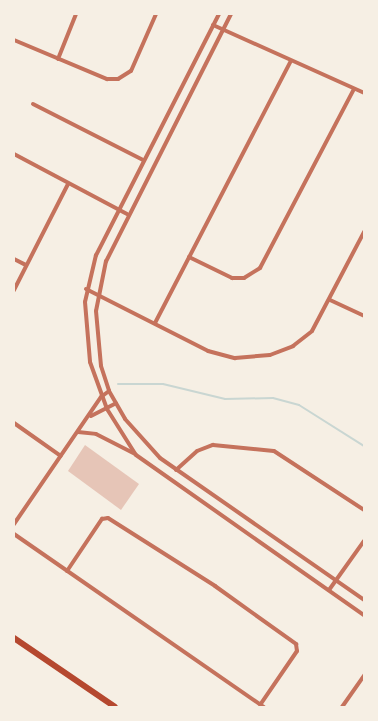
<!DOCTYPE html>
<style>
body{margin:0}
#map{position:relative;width:378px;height:721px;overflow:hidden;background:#f6efe4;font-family:Helvetica,sans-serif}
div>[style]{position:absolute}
.stream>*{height:2px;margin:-1px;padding:0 1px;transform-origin:1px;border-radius:1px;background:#c9d6d2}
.building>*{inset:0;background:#e6c5b7}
.minor>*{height:4px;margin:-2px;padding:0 2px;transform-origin:2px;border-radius:2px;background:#c5725c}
.primary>*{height:6px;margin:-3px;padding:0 3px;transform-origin:3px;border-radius:3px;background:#b5482f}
span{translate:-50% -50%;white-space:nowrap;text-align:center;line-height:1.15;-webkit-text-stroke:3px #f6efe4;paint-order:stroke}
.frame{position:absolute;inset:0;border:15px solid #f6efe4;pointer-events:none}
</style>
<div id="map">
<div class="stream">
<div style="left:118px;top:384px;width:45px"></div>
<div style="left:163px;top:384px;width:64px;rotate:13.6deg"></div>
<div style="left:225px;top:399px;width:48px;rotate:-1.2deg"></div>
<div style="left:273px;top:398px;width:27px;rotate:15deg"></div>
<div style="left:299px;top:405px;width:77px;rotate:32.2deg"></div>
</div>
<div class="building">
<div style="clip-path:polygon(85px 445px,139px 484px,121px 510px,68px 471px)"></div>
</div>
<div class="minor">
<div style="left:219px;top:14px;width:271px;rotate:117deg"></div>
<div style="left:96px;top:255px;width:48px;rotate:103.2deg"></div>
<div style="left:85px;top:302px;width:60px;rotate:85.2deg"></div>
<div style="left:90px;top:362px;width:50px;rotate:70.1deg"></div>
<div style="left:107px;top:409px;width:54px;rotate:57.8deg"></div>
<div style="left:136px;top:455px;width:279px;rotate:35.1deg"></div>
<div style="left:231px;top:14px;width:277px;rotate:116.8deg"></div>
<div style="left:106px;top:261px;width:51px;rotate:101.3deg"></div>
<div style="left:96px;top:311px;width:55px;rotate:84.8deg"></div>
<div style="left:101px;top:366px;width:26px;rotate:72deg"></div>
<div style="left:109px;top:391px;width:32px;rotate:60deg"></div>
<div style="left:125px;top:419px;width:52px;rotate:48.1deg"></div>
<div style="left:160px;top:458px;width:249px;rotate:34.8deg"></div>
<div style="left:213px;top:25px;width:166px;rotate:24.2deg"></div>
<div style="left:14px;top:40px;width:101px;rotate:22.8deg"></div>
<div style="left:107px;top:79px;width:11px"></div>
<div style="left:118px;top:79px;width:15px;rotate:-32deg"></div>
<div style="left:131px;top:71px;width:62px;rotate:-66.3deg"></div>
<div style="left:58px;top:59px;width:48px;rotate:-68.2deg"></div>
<div style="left:33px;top:104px;width:123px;rotate:27deg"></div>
<div style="left:14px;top:154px;width:128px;rotate:28deg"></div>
<div style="left:189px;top:257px;width:48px;rotate:26deg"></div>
<div style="left:232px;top:278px;width:12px"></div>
<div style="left:244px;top:278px;width:19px;rotate:-32deg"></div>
<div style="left:260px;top:268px;width:202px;rotate:-62.3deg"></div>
<div style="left:14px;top:259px;width:13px;rotate:27deg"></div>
<div style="left:86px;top:289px;width:137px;rotate:26.9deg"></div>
<div style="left:208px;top:351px;width:28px;rotate:15deg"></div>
<div style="left:235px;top:358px;width:35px;rotate:-5deg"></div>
<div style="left:270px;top:355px;width:25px;rotate:-21deg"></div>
<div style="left:293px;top:346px;width:24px;rotate:-38deg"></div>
<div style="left:312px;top:331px;width:112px;rotate:-62.3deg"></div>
<div style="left:14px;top:290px;width:119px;rotate:-63deg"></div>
<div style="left:330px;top:300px;width:38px;rotate:25deg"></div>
<div style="left:155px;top:323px;width:295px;rotate:-62.6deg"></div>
<div style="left:91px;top:416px;width:28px;rotate:-27deg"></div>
<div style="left:14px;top:423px;width:57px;rotate:35.1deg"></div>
<div style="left:78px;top:432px;width:18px;rotate:6deg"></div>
<div style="left:96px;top:434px;width:44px;rotate:27.1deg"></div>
<div style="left:176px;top:470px;width:28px;rotate:-42deg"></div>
<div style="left:197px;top:451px;width:17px;rotate:-21deg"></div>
<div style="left:213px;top:445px;width:61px;rotate:5.6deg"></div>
<div style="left:274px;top:451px;width:108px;rotate:33.2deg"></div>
<div style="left:14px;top:524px;width:154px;rotate:-55.6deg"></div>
<div style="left:101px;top:397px;width:10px;rotate:-37deg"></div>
<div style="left:14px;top:534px;width:304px;rotate:34.7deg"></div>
<div style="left:67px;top:571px;width:63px;rotate:-56.1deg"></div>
<div style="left:102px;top:519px;width:6px;rotate:-9deg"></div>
<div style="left:108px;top:518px;width:127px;rotate:32.4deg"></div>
<div style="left:215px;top:586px;width:100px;rotate:35.6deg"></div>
<div style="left:296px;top:644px;width:7px;rotate:82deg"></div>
<div style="left:297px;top:651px;width:65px;rotate:124.4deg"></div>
<div style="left:329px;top:590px;width:60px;rotate:-54.5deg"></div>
<div style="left:342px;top:707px;width:39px;rotate:-55deg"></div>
</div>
<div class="primary">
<div style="left:14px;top:638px;width:122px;rotate:34.3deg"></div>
</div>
<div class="frame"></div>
</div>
